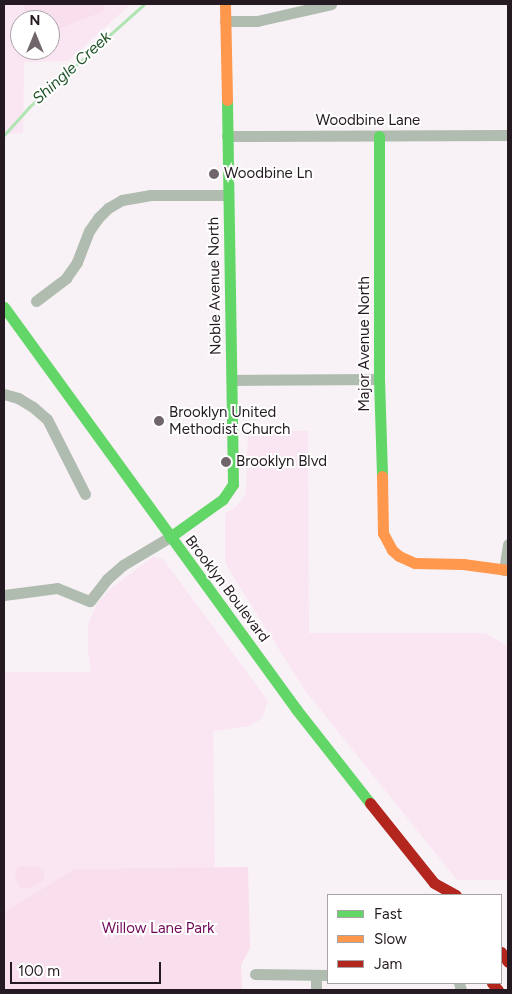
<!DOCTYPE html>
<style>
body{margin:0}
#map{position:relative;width:512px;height:994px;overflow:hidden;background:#f8f1f5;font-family:Figtree,sans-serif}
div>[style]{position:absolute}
.built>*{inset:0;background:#fae5f2}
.green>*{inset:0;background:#f9deee}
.stream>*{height:3px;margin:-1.5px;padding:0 1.5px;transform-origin:1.5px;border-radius:1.5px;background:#afe4b3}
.street>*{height:11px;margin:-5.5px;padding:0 5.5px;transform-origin:5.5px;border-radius:5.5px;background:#afbcaf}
.fast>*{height:11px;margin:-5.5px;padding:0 5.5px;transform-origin:5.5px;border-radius:5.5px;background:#63d668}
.slow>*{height:11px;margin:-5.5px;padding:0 5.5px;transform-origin:5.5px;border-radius:5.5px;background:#ff974d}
.jam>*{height:11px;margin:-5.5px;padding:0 5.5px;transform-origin:5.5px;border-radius:5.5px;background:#b3261e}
.dots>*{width:14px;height:14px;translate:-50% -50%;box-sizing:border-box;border:2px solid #fff;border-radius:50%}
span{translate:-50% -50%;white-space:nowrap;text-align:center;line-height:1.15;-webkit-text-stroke:4px #fff;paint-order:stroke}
.street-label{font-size:15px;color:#251a21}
.poi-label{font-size:15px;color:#251a21}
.left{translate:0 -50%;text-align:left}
.park-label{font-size:15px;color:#710959}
.water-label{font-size:16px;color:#205528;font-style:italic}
.frame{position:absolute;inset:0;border:5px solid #251a21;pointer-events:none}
.legend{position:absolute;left:327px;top:894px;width:175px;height:90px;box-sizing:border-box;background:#fff;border:1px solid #a8a3a6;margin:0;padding:6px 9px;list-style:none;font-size:15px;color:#251a21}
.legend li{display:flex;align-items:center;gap:10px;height:25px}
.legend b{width:25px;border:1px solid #a8a3a6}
.north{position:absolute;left:10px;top:10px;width:50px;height:50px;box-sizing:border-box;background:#fff;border:1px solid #a8a3a6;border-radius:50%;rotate:0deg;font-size:14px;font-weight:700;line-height:20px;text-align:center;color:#251a21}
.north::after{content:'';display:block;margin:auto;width:18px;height:22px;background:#6f656b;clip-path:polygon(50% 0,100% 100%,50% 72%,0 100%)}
.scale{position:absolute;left:10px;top:962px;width:151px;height:22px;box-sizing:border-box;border:2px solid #251a21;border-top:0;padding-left:6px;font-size:15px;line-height:18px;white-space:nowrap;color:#251a21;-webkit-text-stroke:4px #fff;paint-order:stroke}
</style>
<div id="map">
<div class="built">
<div style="clip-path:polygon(evenodd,4px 4px,131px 4px,67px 61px,24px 62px,23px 133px,4px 134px,4px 4px,20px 20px,50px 20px,50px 50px,20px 50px,20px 20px)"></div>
<div style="clip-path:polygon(248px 430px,308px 431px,309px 633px,485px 633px,508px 647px,508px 880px,457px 880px,304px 689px,228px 568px,225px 561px,225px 514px,236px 507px,246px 494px)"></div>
<div style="clip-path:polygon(153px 557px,163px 559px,268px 701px,262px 718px,250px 726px,213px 731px,215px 868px,74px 869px,4px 912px,4px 672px,91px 672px,88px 652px,88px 625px,97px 604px,110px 589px)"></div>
</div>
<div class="green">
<div style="clip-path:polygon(23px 4px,103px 4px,104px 11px,50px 32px,50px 20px,27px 20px)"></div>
<div style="clip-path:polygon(21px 866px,38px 867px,44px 872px,43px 880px,31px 888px,20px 888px,15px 877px,16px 869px)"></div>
<div style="clip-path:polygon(248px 867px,250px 948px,241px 965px,242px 990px,4px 990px,4px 912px,74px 869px)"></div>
</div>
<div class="stream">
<div style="left:4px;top:135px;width:38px;rotate:-48deg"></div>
<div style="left:29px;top:107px;width:154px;rotate:-41.8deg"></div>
</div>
<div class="street">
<div style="left:225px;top:21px;width:32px"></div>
<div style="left:257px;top:21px;width:76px;rotate:-12.9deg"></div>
<div style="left:227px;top:136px;width:281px;rotate:-0.2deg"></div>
<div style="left:36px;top:301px;width:38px;rotate:-37deg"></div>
<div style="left:66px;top:278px;width:19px;rotate:-55deg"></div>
<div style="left:77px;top:262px;width:33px;rotate:-69deg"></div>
<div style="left:89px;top:231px;width:16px;rotate:-55deg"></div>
<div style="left:98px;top:218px;width:14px;rotate:-45deg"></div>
<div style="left:108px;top:208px;width:16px;rotate:-30deg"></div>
<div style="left:122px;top:200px;width:29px;rotate:-10deg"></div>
<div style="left:151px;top:195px;width:77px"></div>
<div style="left:232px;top:380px;width:147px;rotate:-0.4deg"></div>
<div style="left:4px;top:394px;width:15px;rotate:16deg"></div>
<div style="left:18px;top:398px;width:17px;rotate:31deg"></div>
<div style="left:33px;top:407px;width:18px;rotate:41deg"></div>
<div style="left:47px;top:419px;width:84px;rotate:63.1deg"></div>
<div style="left:504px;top:570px;width:26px;rotate:-81deg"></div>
<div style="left:4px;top:595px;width:53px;rotate:-7.5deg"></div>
<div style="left:57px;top:588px;width:35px;rotate:22deg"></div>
<div style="left:90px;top:601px;width:28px;rotate:-52deg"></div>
<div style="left:107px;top:579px;width:21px;rotate:-41deg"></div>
<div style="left:123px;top:565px;width:55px;rotate:-30.8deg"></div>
<div style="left:255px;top:974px;width:73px;rotate:0.8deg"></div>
<div style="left:316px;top:975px;width:15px;rotate:90deg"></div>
<div style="left:459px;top:983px;width:7px;rotate:74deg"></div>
</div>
<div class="fast">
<div style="left:379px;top:136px;width:243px;rotate:90deg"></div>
<div style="left:379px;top:379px;width:97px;rotate:88.2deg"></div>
<div style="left:4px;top:307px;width:497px;rotate:54deg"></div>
<div style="left:296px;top:709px;width:120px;rotate:51.8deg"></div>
<div style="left:170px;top:537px;width:65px;rotate:-35.6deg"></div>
<div style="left:223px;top:499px;width:18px;rotate:-56deg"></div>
<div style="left:233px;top:484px;width:384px;rotate:-90.9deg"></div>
</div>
<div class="slow">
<div style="left:225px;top:4px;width:96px;rotate:88.8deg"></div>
<div style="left:382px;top:476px;width:57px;rotate:89deg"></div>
<div style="left:383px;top:533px;width:19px;rotate:62deg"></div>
<div style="left:392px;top:550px;width:9px;rotate:41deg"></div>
<div style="left:399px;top:556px;width:17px;rotate:24deg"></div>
<div style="left:415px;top:563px;width:48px;rotate:1.2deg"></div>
<div style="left:463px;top:564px;width:45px;rotate:7.6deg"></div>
</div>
<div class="jam">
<div style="left:370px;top:803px;width:102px;rotate:51.3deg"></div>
<div style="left:434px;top:883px;width:25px;rotate:29deg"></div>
<div style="left:501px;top:952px;width:12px;rotate:55deg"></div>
<div style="left:492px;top:983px;width:9px;rotate:49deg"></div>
</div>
<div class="dots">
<div style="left:214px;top:174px;background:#6f656b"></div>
<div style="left:159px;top:421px;background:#6f656b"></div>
<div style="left:226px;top:462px;background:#6f656b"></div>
</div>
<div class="street-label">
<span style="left:368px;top:121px">Woodbine Lane</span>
<span style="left:215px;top:286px;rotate:-91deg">Noble Avenue North</span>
<span style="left:365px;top:344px;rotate:-90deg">Major Avenue North</span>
<span style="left:227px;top:589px;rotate:53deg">Brooklyn Boulevard</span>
</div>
<div class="poi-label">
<span class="left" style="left:224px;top:174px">Woodbine Ln</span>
<span class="left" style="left:169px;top:421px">Brooklyn United<br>Methodist Church</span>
<span class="left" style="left:236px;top:462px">Brooklyn Blvd</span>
</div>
<div class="park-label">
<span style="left:158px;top:929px">Willow Lane Park</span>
</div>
<div class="water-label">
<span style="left:72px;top:68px;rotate:-42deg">Shingle Creek</span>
</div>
<div class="frame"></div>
<ul class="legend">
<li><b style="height:6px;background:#63d668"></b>Fast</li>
<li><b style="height:6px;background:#ff974d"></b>Slow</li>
<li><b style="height:6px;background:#b3261e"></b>Jam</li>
</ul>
<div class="north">N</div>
<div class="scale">100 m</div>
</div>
